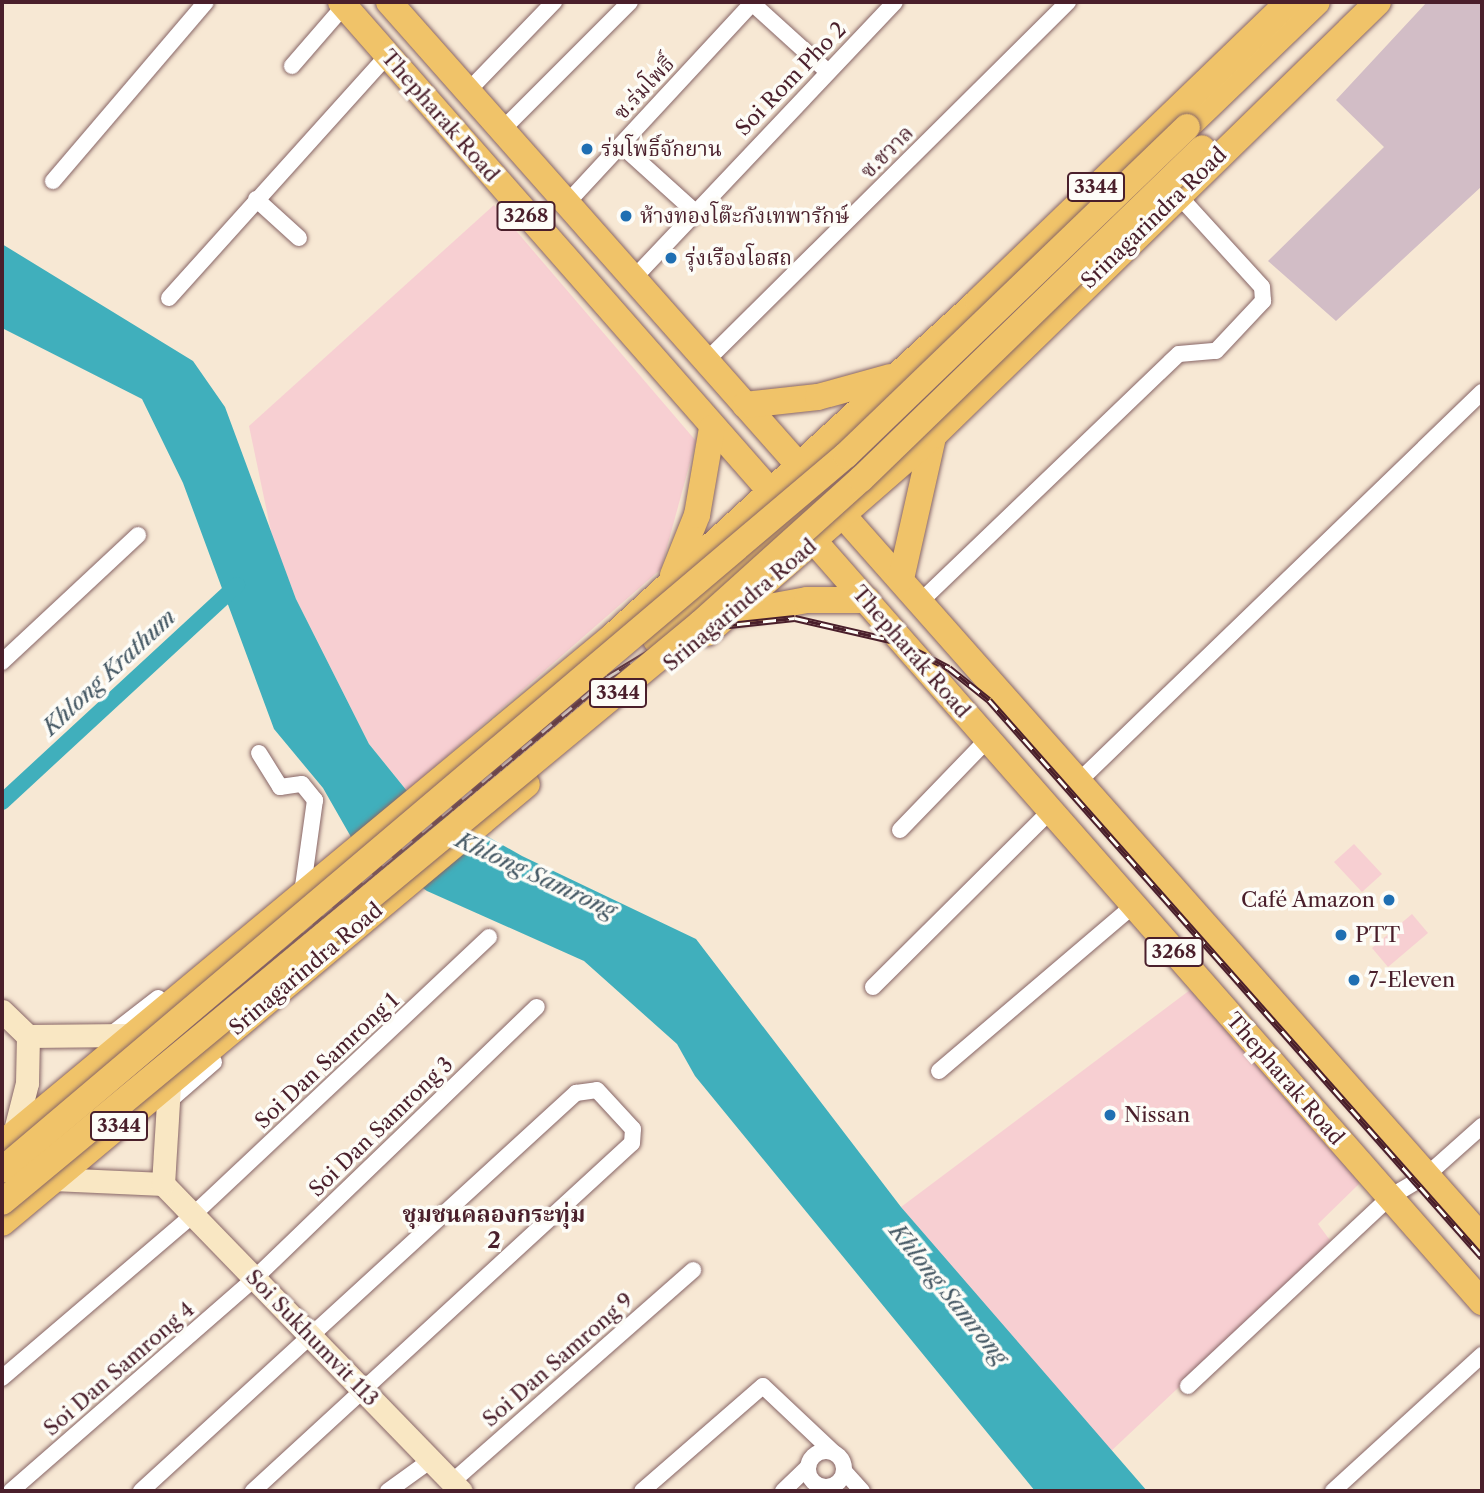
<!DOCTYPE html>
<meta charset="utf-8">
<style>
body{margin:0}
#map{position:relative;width:1484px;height:1493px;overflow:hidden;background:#f7e8d4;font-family:"Libre Caslon Text","Noto Serif Thai",serif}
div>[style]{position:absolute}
.built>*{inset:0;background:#f7cfd2}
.industrial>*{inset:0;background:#d2bdc6}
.water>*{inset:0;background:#40afbc}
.canal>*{height:16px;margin:-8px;padding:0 8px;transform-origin:8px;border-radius:8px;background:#40afbc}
.roads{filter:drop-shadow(0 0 2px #876566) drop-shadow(0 0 2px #876566)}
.street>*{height:16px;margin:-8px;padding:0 8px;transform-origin:8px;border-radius:8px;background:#fff}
.street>.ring{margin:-8px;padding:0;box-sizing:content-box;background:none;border:16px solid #fff;border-radius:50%}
.secondary>*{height:23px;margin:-11.5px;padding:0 11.5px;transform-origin:11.5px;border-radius:11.5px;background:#f9e7c3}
.primary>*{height:26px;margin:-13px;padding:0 13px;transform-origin:13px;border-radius:13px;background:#f0c369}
.rail>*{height:7px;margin-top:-3.5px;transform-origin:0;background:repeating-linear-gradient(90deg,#fdfcf7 0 13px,#4a1f2b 0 26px);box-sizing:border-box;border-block:2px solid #4a1f2b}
.bridges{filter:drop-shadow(0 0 2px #876566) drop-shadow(0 0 2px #876566)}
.primary-bridge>*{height:26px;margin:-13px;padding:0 13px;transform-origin:13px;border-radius:13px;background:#f0c369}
.dots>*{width:19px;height:19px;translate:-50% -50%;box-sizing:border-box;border:4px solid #fdfcf7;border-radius:50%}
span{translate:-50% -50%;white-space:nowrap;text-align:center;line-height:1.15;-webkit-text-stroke:7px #fdfcf7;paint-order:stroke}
.shield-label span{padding:2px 5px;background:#fdfcf7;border:2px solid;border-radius:5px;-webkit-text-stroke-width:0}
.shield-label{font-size:19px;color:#4a1f2b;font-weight:700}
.street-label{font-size:21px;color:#4a1f2b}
.poi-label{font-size:21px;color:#4a1f2b}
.left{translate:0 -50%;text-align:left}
.right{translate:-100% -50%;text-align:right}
.water-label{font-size:23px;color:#465965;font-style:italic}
.neighbourhood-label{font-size:23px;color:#4a1f2b;font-weight:700}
.frame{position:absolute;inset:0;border:4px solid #4a1f2b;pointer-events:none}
</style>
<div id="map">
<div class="built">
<div style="clip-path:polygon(494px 205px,696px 441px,661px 569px,407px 791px,369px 744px,296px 599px,272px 536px,249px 426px)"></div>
<div style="clip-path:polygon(1354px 844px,1382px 874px,1362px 892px,1334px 862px)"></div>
<div style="clip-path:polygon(1412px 914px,1428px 933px,1388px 967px,1372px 948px)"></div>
<div style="clip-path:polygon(1190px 990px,1360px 1183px,1318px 1224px,1332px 1243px,1109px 1453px,901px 1207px)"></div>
</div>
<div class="industrial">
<div style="clip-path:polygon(1427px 2px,1482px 2px,1482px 186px,1336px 321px,1268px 261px,1384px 147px,1336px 100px)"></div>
</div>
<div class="water">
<div style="clip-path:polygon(2px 244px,193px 361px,225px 407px,296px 599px,369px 744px,407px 791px,522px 856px,696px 939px,901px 1207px,1147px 1491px,1035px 1491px,695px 1076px,677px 1044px,584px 961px,427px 891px,351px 837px,323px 788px,274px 729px,183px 483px,142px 399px,2px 328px)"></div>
</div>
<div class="canal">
<div style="left:2px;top:802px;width:320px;rotate:-42.7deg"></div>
</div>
<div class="roads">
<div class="street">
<div style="left:752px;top:3px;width:101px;rotate:42.2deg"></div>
<div style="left:292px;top:66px;width:79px;rotate:-49.1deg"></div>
<div style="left:468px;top:91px;width:124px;rotate:-46deg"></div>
<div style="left:502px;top:130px;width:181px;rotate:-45deg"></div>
<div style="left:621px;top:145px;width:98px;rotate:42.1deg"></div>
<div style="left:53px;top:181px;width:235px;rotate:-49.5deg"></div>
<div style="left:256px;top:199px;width:58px;rotate:42.2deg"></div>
<div style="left:567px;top:203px;width:274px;rotate:-47.2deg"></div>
<div style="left:633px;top:279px;width:381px;rotate:-46.6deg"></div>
<div style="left:169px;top:298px;width:327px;rotate:-48deg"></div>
<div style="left:706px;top:361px;width:510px;rotate:-44.76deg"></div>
<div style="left:921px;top:601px;width:357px;rotate:-43.8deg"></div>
<div style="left:1179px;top:354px;width:37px;rotate:-5deg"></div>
<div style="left:1216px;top:351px;width:69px;rotate:-46.8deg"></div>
<div style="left:1263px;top:301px;width:14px;rotate:-94deg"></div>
<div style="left:1262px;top:287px;width:126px;rotate:-132.4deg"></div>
<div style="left:2px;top:662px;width:186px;rotate:-43deg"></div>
<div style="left:259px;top:753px;width:40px;rotate:58deg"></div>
<div style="left:280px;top:787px;width:22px;rotate:-8deg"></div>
<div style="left:302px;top:784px;width:21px;rotate:51deg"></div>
<div style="left:315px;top:800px;width:87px;rotate:97.9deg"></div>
<div style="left:1079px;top:781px;width:560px;rotate:-43.99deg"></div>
<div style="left:900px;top:830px;width:125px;rotate:-46deg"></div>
<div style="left:873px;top:987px;width:248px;rotate:-44.8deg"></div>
<div style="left:109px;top:1036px;width:62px;rotate:-37.8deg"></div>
<div style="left:939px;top:1071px;width:255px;rotate:-40.4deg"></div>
<div style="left:168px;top:1102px;width:61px;rotate:-41deg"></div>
<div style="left:2px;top:1378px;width:251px;rotate:-40.5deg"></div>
<div style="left:193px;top:1215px;width:406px;rotate:-43.2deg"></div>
<div style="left:1188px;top:1386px;width:277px;rotate:-43.1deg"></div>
<div style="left:1390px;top:1197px;width:43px;rotate:-30.7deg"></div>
<div style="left:1427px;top:1175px;width:74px;rotate:-41.7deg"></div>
<div class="ring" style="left:808px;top:1451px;width:20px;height:20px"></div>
<div style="left:844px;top:1471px;width:27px;rotate:48deg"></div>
<div style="left:452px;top:1482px;width:321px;rotate:-41.3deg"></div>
<div style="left:11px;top:1491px;width:324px;rotate:-41.1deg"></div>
<div style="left:255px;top:1278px;width:391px;rotate:-43.9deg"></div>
<div style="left:141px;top:1491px;width:590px;rotate:-42.46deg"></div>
<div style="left:576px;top:1093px;width:21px;rotate:-8deg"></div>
<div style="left:597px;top:1090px;width:53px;rotate:47.3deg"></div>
<div style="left:633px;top:1129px;width:14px;rotate:94deg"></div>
<div style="left:632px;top:1143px;width:515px;rotate:137.44deg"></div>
<div style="left:388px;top:1491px;width:53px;rotate:-35.8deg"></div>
<div style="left:642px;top:1491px;width:160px;rotate:-41deg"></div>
<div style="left:763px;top:1386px;width:96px;rotate:43.3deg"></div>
<div style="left:783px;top:1491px;width:35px;rotate:-44deg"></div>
<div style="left:1333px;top:1491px;width:202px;rotate:-42.4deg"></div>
</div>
<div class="secondary">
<div style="left:2px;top:1011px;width:36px;rotate:44deg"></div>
<div style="left:28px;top:1036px;width:99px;rotate:-0.6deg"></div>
<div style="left:14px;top:1134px;width:53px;rotate:-75.7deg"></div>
<div style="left:27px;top:1083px;width:47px;rotate:-88.8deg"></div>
<div style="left:53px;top:1179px;width:110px;rotate:2.6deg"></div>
<div style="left:163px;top:1184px;width:428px;rotate:45.9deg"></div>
<div style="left:163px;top:1184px;width:99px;rotate:-86.5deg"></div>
</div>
<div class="primary">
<div style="left:341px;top:2px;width:1730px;rotate:48.73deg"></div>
<div style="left:389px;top:2px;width:1650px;rotate:48.51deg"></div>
<div style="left:1187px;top:127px;width:180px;rotate:-43.9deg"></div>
<div style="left:745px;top:405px;width:73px;rotate:-6.3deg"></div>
<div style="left:818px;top:397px;width:75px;rotate:-15.5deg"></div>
<div style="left:907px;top:414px;width:104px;rotate:-43.1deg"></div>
<div style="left:673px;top:575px;width:65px;rotate:-68.2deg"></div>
<div style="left:697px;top:515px;width:88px;rotate:-80.2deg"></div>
<div style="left:901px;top:579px;width:146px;rotate:-77.3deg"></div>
<div style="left:737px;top:613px;width:71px;rotate:-10.5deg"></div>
<div style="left:807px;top:600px;width:60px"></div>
<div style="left:707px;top:633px;width:301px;rotate:-41.1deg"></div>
<div style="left:934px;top:435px;width:620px;rotate:-44.28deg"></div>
<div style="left:656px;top:640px;width:279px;rotate:-41.8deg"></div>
<div style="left:2px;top:1144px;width:795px;rotate:-39.74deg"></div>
<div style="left:613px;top:636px;width:495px;rotate:-42.5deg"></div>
<div style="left:978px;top:301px;width:431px;rotate:-43.9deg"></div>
<div style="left:2px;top:1223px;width:684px;rotate:-39.9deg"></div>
</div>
</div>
<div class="rail">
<div style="left:2px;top:1181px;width:788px;rotate:-39.75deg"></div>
<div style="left:608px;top:677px;width:66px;rotate:-30.8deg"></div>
<div style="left:665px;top:643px;width:49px;rotate:-19.2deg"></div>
<div style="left:711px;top:627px;width:84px;rotate:-6.1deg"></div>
<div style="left:795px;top:618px;width:107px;rotate:13deg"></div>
<div style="left:899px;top:642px;width:56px;rotate:27.5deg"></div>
<div style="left:949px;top:668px;width:51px;rotate:38.7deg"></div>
<div style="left:989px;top:700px;width:744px;rotate:48.49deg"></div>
</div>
<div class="bridges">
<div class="primary-bridge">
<div style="left:2px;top:1170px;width:1106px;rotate:-40.27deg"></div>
<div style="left:846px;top:455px;width:473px;rotate:-43.9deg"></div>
<div style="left:2px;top:1202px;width:908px;rotate:-39.64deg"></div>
<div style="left:701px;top:623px;width:215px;rotate:-42deg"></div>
<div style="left:861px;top:479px;width:475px;rotate:-44.1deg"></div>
</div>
</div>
<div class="dots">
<div style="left:587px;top:149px;background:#1f6fb2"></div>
<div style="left:626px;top:216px;background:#1f6fb2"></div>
<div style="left:671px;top:258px;background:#1f6fb2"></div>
<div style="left:1389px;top:900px;background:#1f6fb2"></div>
<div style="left:1341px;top:935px;background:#1f6fb2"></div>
<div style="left:1354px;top:980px;background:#1f6fb2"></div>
<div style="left:1110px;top:1115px;background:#1f6fb2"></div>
</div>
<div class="shield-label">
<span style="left:1096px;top:187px">3344</span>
<span style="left:526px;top:216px">3268</span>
<span style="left:618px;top:693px">3344</span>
<span style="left:1174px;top:952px">3268</span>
<span style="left:119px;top:1126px">3344</span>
</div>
<div class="street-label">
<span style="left:791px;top:79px;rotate:-46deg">Soi Rom Pho 2</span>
<span style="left:644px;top:88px;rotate:-47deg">ซ.ร่มโพธิ์</span>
<span style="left:440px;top:116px;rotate:49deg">Thepharak Road</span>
<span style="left:887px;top:152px;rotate:-45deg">ซ.ชวาล</span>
<span style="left:1154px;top:218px;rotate:-44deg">Srinagarindra Road</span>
<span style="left:740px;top:605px;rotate:-40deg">Srinagarindra Road</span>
<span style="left:911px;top:652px;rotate:49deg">Thepharak Road</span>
<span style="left:306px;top:969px;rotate:-40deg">Srinagarindra Road</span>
<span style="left:327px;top:1061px;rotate:-43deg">Soi Dan Samrong 1</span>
<span style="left:1285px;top:1079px;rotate:49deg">Thepharak Road</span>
<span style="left:381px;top:1127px;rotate:-44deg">Soi Dan Samrong 3</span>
<span style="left:312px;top:1338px;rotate:46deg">Soi Sukhumvit 113</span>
<span style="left:558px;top:1360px;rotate:-41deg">Soi Dan Samrong 9</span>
<span style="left:119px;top:1369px;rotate:-41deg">Soi Dan Samrong 4</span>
</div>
<div class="poi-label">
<span class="left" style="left:601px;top:149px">ร่มโพธิ์จักยาน</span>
<span class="left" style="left:640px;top:216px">ห้างทองโต๊ะกังเทพารักษ์</span>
<span class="left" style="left:685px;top:258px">รุ่งเรืองโอสถ</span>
<span class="right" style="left:1375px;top:900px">Café Amazon</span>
<span class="left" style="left:1355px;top:935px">PTT</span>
<span class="left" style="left:1368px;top:980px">7-Eleven</span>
<span class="left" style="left:1124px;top:1115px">Nissan</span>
</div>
<div class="water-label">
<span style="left:109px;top:672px;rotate:-43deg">Khlong Krathum</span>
<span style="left:536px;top:875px;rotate:25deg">Khlong Samrong</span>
<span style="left:949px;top:1294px;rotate:51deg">Khlong Samrong</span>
</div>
<div class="neighbourhood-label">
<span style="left:494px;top:1227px">ชุมชนคลองกระทุ่ม<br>2</span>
</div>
<div class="frame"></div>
</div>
